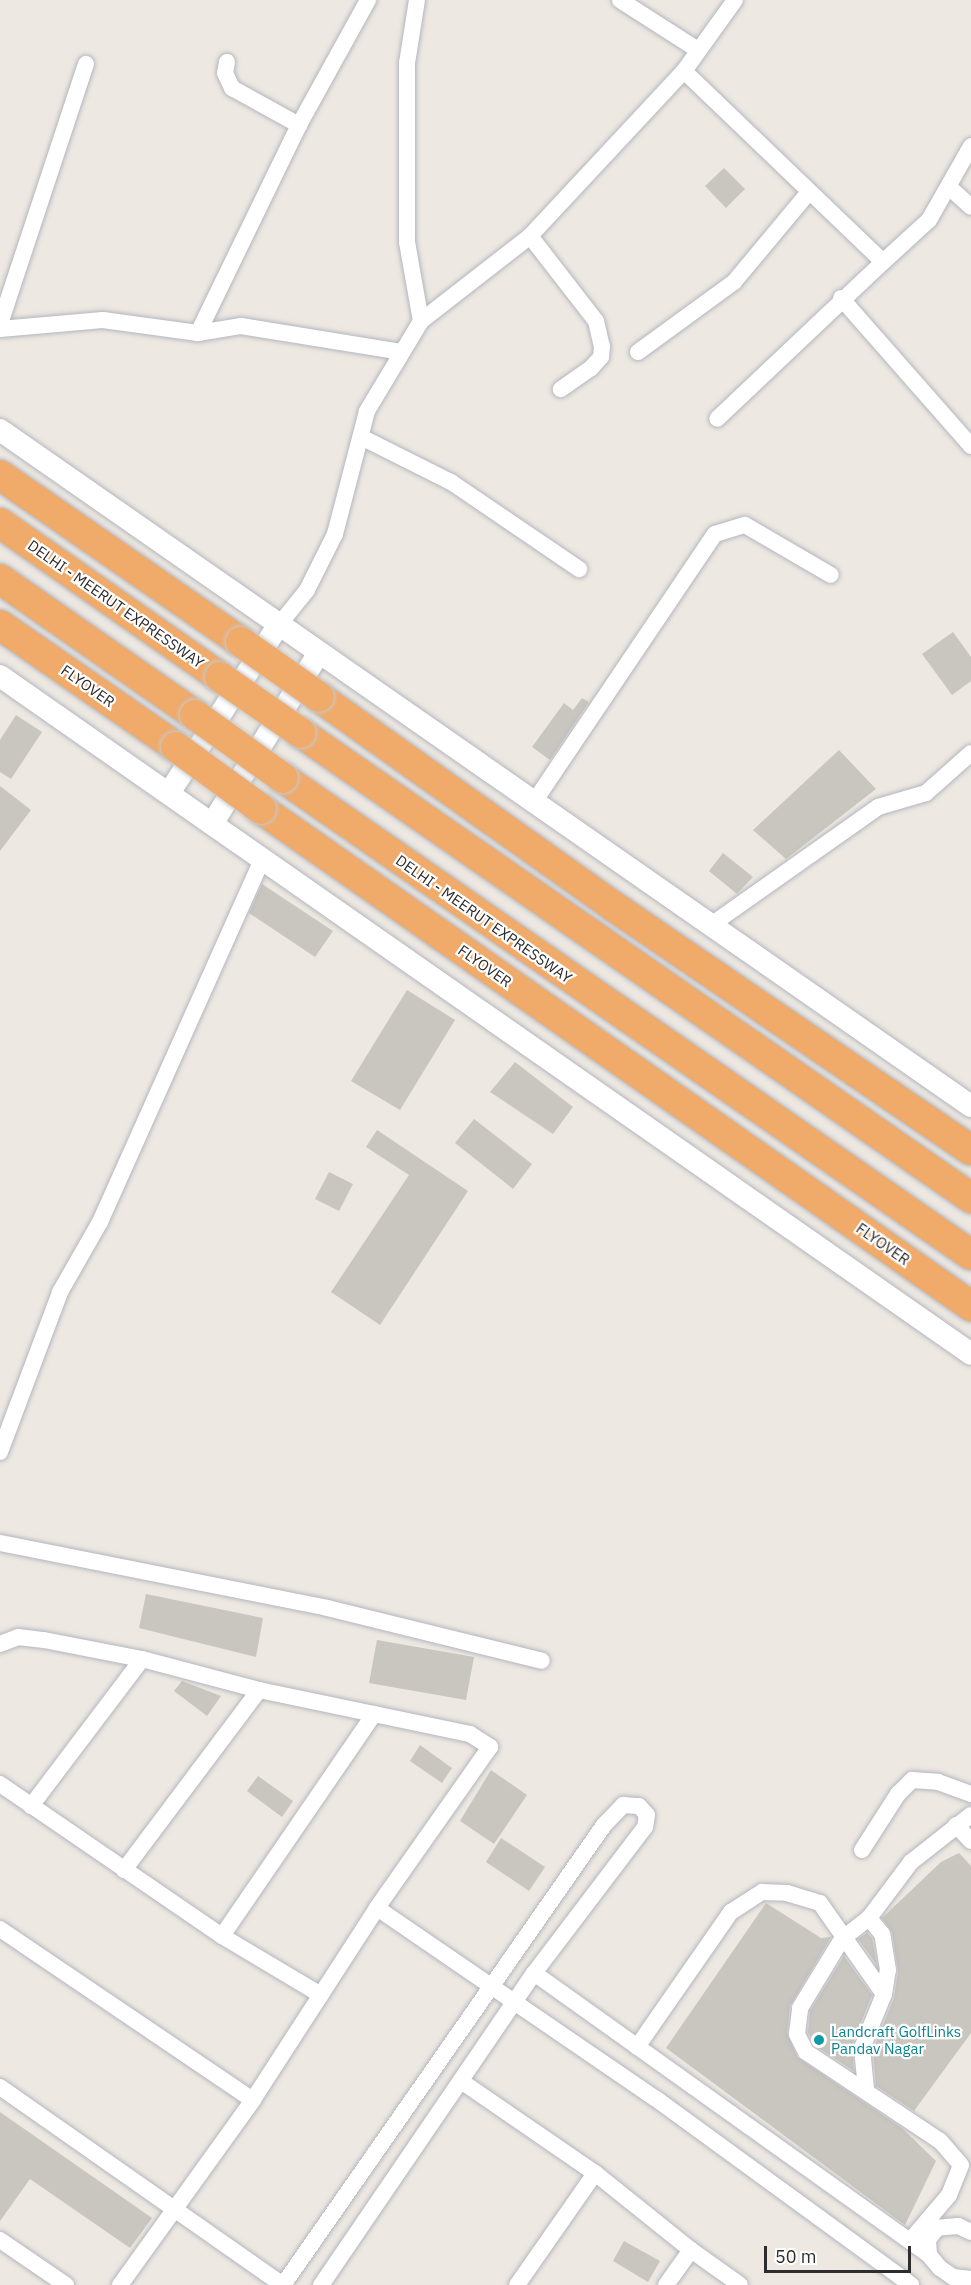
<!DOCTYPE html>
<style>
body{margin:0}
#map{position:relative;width:971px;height:2285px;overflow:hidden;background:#ede8e1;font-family:"IBM Plex Sans",sans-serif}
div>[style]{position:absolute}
.building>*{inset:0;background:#c9c6bf}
.roads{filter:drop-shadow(0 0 2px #b4b6bf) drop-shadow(0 0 2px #b4b6bf)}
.street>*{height:16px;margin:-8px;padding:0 8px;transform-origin:8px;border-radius:8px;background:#fff}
.secondary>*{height:22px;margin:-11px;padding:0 11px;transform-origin:11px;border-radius:11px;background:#fff}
.highway>*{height:30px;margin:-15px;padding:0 15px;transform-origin:15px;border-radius:15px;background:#f0aa69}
.bridges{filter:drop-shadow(0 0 2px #c8c8c8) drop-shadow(0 0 2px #c8c8c8)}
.highway-bridge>*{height:30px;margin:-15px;padding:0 15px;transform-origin:15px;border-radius:15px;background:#f0aa69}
.dots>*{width:16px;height:16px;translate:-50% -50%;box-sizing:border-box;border:3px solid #fff;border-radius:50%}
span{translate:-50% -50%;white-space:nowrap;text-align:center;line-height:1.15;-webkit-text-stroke:4.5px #fff;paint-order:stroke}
.street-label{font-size:15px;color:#2d2d2d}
.culture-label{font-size:15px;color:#0d838f}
.left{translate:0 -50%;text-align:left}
.scale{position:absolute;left:764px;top:2246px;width:147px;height:27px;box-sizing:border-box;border:3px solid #2d2d2d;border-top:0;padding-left:8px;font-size:18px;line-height:21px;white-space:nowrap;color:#2d2d2d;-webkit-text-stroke:4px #fff;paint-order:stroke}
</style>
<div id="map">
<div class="building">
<div style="clip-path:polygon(724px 168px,745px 189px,726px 208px,705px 186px)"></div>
<div style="clip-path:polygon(953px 632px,971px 657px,971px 681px,952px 695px,922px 654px)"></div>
<div style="clip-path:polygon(582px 698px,589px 702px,550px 760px,532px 747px,564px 703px,573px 710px)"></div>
<div style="clip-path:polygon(16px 715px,42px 732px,11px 779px,0 772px,0 740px)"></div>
<div style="clip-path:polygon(839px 750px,876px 789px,786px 859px,753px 830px)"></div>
<div style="clip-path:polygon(0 786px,31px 810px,0 851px)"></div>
<div style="clip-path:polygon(723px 853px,753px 877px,737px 894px,709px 871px)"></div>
<div style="clip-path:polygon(262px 884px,333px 931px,315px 957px,249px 913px)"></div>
<div style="clip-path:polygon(407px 990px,455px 1020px,400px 1110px,351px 1081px)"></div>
<div style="clip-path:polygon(515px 1062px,573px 1107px,553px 1134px,490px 1092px)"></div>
<div style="clip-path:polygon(474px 1119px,532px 1164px,513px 1189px,455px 1143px)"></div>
<div style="clip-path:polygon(377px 1130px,468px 1191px,380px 1325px,331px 1292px,409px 1175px,366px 1147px)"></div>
<div style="clip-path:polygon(329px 1172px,353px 1184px,339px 1211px,315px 1199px)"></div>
<div style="clip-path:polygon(146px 1594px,263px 1618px,256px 1657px,139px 1628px)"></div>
<div style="clip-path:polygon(377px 1640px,474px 1657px,466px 1700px,369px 1683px)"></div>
<div style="clip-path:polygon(182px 1681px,221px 1696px,207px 1716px,174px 1691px)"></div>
<div style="clip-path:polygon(420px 1745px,452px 1768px,442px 1783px,410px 1761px)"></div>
<div style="clip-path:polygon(491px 1770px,527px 1795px,494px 1844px,460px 1821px)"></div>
<div style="clip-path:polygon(258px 1776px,293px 1801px,282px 1817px,247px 1791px)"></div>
<div style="clip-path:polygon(501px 1838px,545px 1867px,529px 1891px,486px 1862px)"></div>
<div style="clip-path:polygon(959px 1853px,971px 1866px,971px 2033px,914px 2111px,876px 2086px,873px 2050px,894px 1998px,898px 1971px,892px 1932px,882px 1918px,941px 1862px)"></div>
<div style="clip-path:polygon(766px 1903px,821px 1938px,831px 1937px,790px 2006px,787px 2033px,797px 2057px,902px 2128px,936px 2161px,905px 2225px,666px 2048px)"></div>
<div style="clip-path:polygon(867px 1933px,872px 1938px,877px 1965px,858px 1939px)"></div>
<div style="clip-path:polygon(844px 1956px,872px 1995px,852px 2045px,854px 2071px,814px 2045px,808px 2032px,810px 2011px)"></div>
<div style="clip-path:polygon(0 2112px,152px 2218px,130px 2248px,30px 2179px,0 2221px)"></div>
<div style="clip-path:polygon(624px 2241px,660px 2261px,648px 2282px,613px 2261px)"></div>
</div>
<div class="roads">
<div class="street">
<div style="left:417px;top:0;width:64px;rotate:99deg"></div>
<div style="left:407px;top:63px;width:179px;rotate:90deg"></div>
<div style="left:407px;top:242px;width:80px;rotate:80deg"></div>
<div style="left:620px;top:0;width:93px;rotate:32.7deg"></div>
<div style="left:227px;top:62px;width:11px;rotate:100deg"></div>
<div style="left:225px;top:73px;width:17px;rotate:65deg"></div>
<div style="left:232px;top:88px;width:77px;rotate:28.9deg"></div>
<div style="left:684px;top:71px;width:276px;rotate:43.8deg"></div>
<div style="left:883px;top:262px;width:228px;rotate:136.6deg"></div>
<div style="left:950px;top:188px;width:28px;rotate:42deg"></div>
<div style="left:530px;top:236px;width:108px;rotate:52.2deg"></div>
<div style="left:596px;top:321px;width:26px;rotate:77deg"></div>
<div style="left:602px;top:346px;width:11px;rotate:95deg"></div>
<div style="left:601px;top:357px;width:15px;rotate:132deg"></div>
<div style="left:591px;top:368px;width:37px;rotate:145deg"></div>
<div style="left:883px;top:262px;width:62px;rotate:-42.4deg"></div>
<div style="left:929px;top:220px;width:85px;rotate:-60.4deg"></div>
<div style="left:841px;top:298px;width:197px;rotate:48.7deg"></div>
<div style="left:0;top:324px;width:274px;rotate:-71.7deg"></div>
<div style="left:0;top:329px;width:103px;rotate:-5deg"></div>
<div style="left:103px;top:320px;width:96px;rotate:7.8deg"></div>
<div style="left:198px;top:333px;width:44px;rotate:-9.2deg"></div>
<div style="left:241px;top:326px;width:162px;rotate:9.2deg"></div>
<div style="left:198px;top:333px;width:231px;rotate:-64.1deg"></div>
<div style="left:299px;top:125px;width:143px;rotate:-61.1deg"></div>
<div style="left:638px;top:352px;width:119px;rotate:-36.1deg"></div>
<div style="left:734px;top:282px;width:117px;rotate:-50.2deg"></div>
<div style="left:361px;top:437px;width:101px;rotate:26.6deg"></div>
<div style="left:451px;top:482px;width:155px;rotate:34.2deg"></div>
<div style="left:278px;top:626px;width:46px;rotate:-51.1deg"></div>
<div style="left:307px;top:590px;width:63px;rotate:-63.4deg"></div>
<div style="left:335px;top:534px;width:127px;rotate:-75.4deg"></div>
<div style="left:367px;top:411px;width:105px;rotate:-59deg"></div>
<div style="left:421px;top:321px;width:138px;rotate:-37.9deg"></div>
<div style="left:530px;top:236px;width:226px;rotate:-47deg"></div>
<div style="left:684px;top:71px;width:87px;rotate:-54.3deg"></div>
<div style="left:534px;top:802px;width:323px;rotate:-56deg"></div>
<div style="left:715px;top:534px;width:31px;rotate:-17deg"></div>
<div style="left:745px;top:525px;width:99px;rotate:30.2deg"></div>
<div style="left:711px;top:925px;width:204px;rotate:-35.2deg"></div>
<div style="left:878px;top:807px;width:50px;rotate:-16.3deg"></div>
<div style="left:926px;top:793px;width:60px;rotate:-41.6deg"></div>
<div style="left:0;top:1452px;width:171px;rotate:-69.4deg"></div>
<div style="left:60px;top:1292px;width:81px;rotate:-60.3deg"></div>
<div style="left:100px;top:1222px;width:398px;rotate:-65.9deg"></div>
<div style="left:0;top:1543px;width:333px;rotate:11.2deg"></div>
<div style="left:327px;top:1608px;width:221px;rotate:13.8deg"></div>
<div style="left:0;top:1644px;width:19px;rotate:-21deg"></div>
<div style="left:18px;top:1637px;width:26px;rotate:7deg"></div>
<div style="left:44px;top:1640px;width:100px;rotate:11deg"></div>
<div style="left:142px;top:1659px;width:121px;rotate:14.8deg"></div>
<div style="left:259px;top:1690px;width:216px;rotate:11.8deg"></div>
<div style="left:470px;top:1734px;width:24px;rotate:33deg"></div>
<div style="left:490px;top:1747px;width:197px;rotate:125.1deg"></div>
<div style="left:377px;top:1908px;width:229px;rotate:122.9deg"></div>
<div style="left:253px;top:2100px;width:228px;rotate:125.7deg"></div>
<div style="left:0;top:1784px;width:269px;rotate:34.4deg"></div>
<div style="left:222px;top:1936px;width:115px;rotate:30.8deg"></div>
<div style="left:31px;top:1806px;width:184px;rotate:-52.9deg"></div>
<div style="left:956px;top:1825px;width:22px;rotate:47deg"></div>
<div style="left:862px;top:1850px;width:67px;rotate:-57.3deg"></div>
<div style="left:898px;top:1794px;width:20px;rotate:-45deg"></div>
<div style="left:912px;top:1780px;width:26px;rotate:4deg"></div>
<div style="left:938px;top:1782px;width:35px;rotate:20deg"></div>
<div style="left:124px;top:1870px;width:225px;rotate:-53.1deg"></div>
<div style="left:377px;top:1908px;width:337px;rotate:34.4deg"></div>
<div style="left:655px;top:2098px;width:317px;rotate:36.1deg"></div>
<div style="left:0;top:1929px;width:305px;rotate:34.1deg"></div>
<div style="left:222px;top:1936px;width:269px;rotate:-55.6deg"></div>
<div style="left:534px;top:1973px;width:485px;rotate:35.5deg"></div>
<div style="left:637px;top:2047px;width:165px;rotate:-55.2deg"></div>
<div style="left:731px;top:1912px;width:37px;rotate:-33deg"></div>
<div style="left:762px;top:1892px;width:25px;rotate:2deg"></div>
<div style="left:787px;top:1893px;width:34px;rotate:17deg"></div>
<div style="left:820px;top:1903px;width:111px;rotate:54.9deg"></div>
<div style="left:461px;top:2081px;width:163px;rotate:34.5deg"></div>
<div style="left:595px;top:2173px;width:123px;rotate:38.7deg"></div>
<div style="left:691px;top:2250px;width:43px;rotate:125.5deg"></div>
<div style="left:0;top:2087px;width:345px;rotate:35deg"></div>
<div style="left:866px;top:2089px;width:41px;rotate:-95.6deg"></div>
<div style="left:862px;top:2048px;width:58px;rotate:-67.8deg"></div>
<div style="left:884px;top:1994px;width:24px;rotate:-81deg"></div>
<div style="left:888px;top:1970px;width:36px;rotate:-99deg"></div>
<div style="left:882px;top:1934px;width:21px;rotate:-129deg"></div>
<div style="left:971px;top:2232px;width:14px;rotate:-155deg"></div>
<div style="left:958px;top:2226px;width:21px;rotate:175deg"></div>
<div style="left:937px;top:2228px;width:15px;rotate:127deg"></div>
<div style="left:928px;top:2240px;width:15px;rotate:86deg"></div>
<div style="left:929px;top:2255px;width:17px;rotate:50deg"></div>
<div style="left:940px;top:2268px;width:16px;rotate:35deg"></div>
<div style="left:953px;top:2277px;width:18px;rotate:6deg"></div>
<div style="left:0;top:2240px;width:80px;rotate:34.3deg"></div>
<div style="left:910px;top:2241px;width:60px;rotate:-49.7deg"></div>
<div style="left:949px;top:2195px;width:32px;rotate:-68deg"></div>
<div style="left:961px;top:2165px;width:32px;rotate:-131deg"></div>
<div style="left:940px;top:2141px;width:161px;rotate:-146.4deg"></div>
<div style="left:806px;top:2052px;width:20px;rotate:-117deg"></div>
<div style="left:797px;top:2034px;width:26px;rotate:-83deg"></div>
<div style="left:800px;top:2008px;width:81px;rotate:-58.7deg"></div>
<div style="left:842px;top:1939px;width:34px;rotate:-38deg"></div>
<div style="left:869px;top:1918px;width:70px;rotate:-53.1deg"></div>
<div style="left:911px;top:1862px;width:76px;rotate:-38.1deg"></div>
<div style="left:691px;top:2250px;width:60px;rotate:35.5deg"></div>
<div style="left:283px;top:2285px;width:561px;rotate:-55.09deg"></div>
<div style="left:604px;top:1825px;width:28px;rotate:-46deg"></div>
<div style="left:623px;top:1805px;width:16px;rotate:4deg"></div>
<div style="left:639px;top:1806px;width:12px;rotate:48deg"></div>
<div style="left:647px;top:1815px;width:12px;rotate:99deg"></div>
<div style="left:645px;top:1827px;width:183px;rotate:127.2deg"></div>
<div style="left:534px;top:1973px;width:378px;rotate:124.3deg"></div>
<div style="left:517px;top:2285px;width:136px;rotate:-55.1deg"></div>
</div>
<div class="secondary">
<div style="left:0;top:430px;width:1183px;rotate:34.85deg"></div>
<div style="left:0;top:676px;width:1184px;rotate:34.92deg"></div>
<div style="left:169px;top:793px;width:199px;rotate:-56.9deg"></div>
<div style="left:212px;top:824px;width:202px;rotate:-58deg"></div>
</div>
<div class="highway">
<div style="left:0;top:475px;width:293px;rotate:34.7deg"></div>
<div style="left:0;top:523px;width:269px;rotate:35deg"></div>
<div style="left:0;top:579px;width:238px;rotate:34.9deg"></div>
<div style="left:0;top:625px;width:214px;rotate:34.7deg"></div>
<div style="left:319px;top:697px;width:361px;rotate:35.4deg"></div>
<div style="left:613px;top:906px;width:433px;rotate:34.3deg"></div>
<div style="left:301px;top:733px;width:816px;rotate:34.76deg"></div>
<div style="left:283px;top:778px;width:837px;rotate:34.73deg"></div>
<div style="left:261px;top:809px;width:867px;rotate:34.99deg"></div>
</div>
</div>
<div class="bridges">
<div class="highway-bridge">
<div style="left:241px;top:642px;width:95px;rotate:35.2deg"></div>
<div style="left:220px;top:677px;width:98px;rotate:34.7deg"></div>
<div style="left:195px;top:715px;width:108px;rotate:35.6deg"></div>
<div style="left:176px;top:747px;width:105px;rotate:36.1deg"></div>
</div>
</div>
<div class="dots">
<div style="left:819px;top:2040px;background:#0f9aa8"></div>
</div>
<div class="street-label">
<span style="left:116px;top:604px;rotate:35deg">DELHI - MEERUT EXPRESSWAY</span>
<span style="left:88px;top:686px;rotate:35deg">FLYOVER</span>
<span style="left:484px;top:919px;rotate:35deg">DELHI - MEERUT EXPRESSWAY</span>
<span style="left:485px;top:966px;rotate:35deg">FLYOVER</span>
<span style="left:883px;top:1244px;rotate:35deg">FLYOVER</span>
</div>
<div class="culture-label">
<span class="left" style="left:831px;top:2040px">Landcraft GolfLinks<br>Pandav Nagar</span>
</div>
<div class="scale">50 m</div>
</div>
